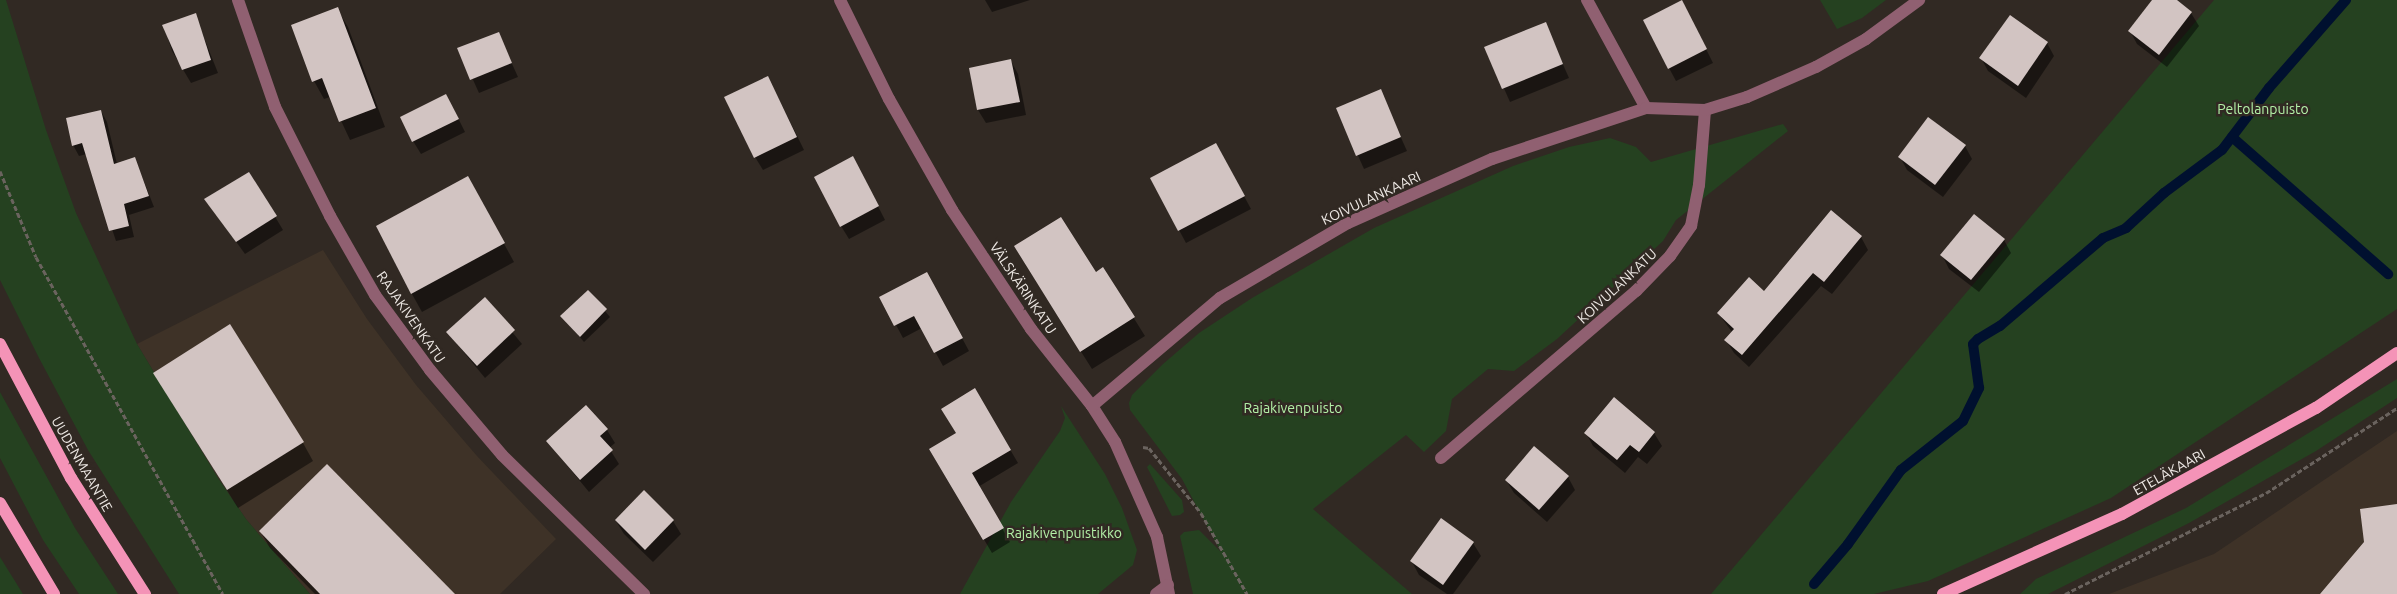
<!DOCTYPE html>
<meta charset="utf-8">
<style>
body{margin:0}
#map{position:relative;width:2397px;height:594px;overflow:hidden;background:#312923;font-family:Ubuntu,sans-serif}
div>[style]{position:absolute}
.built>*{inset:0;background:#3e3227}
.green>*{inset:0;background:#254120}
.shadow>*{inset:0;background:#0007}
.stream>*{height:10px;margin:-5px;padding:0 5px;transform-origin:5px;border-radius:5px;background:#00102f}
.building>*{inset:0;background:#d2c4c2}
.path>*{height:3px;margin-top:-1.5px;transform-origin:0;background:repeating-linear-gradient(90deg,#6a635e 0 5px,transparent 0 7.5px)}
.minor>*{height:12px;margin:-6px;padding:0 6px;transform-origin:6px;border-radius:6px;background:#906071}
.major>*{height:12px;margin:-6px;padding:0 6px;transform-origin:6px;border-radius:6px;background:#f493b7}
span{translate:-50% -50%;white-space:nowrap;text-align:center;line-height:1.15;-webkit-text-stroke:5px #312923;paint-order:stroke}
.park-label{font-size:14px;color:#b3f1a7}
.street-label{font-size:14px;color:#eee9e5}
</style>
<div id="map">
<div class="built">
<div style="clip-path:polygon(323px 250px,367px 319px,416px 385px,477px 456px,556px 539px,500px 594px,310px 594px,246px 519px,218px 478px,137px 344px)"></div>
<div style="clip-path:polygon(2397px 431px,2397px 594px,2109px 594px,2214px 554px)"></div>
</div>
<div class="green">
<div style="clip-path:polygon(0 0,6px 0,46px 130px,76px 213px,137px 344px,218px 478px,246px 519px,310px 594px,179px 594px,88px 450px,39px 358px,0 280px)"></div>
<div style="clip-path:polygon(1820px 0,1886px 0,1862px 18px,1837px 29px)"></div>
<div style="clip-path:polygon(2214px 0,2397px 0,2397px 309px,2111px 498px,1928px 581px,1874px 594px,1711px 594px)"></div>
<div style="clip-path:polygon(1783px 124px,1788px 131px,1676px 220px,1663px 241px,1557px 339px,1514px 371px,1488px 369px,1452px 399px,1446px 431px,1424px 452px,1406px 435px,1313px 509px,1412px 594px,1193px 594px,1180px 536px,1184px 532px,1199px 530px,1221px 552px,1182px 479px,1130px 410px,1129px 403px,1132px 395px,1163px 364px,1199px 333px,1252px 298px,1374px 228px,1513px 166px,1569px 147px,1610px 138px,1636px 147px,1651px 162px)"></div>
<div style="clip-path:polygon(2397px 379px,2397px 398px,2316px 451px,2189px 523px,2048px 594px,2020px 594px,2036px 579px,2186px 508px)"></div>
<div style="clip-path:polygon(0 392px,75px 528px,118px 594px,79px 594px,43px 540px,0 458px)"></div>
<div style="clip-path:polygon(1061px 406px,1105px 474px,1122px 508px,1137px 550px,1133px 565px,1098px 594px,960px 594px,1011px 502px,1060px 431px,1065px 418px)"></div>
<div style="clip-path:polygon(1150px 464px,1182px 500px,1184px 512px,1180px 515px,1172px 516px,1147px 467px)"></div>
<div style="clip-path:polygon(0 557px,23px 594px,0 594px)"></div>
</div>
<div class="shadow">
<div style="clip-path:polygon(985px 0,1030px 0,992px 12px)"></div>
<div style="clip-path:polygon(2154px 0,2175px 0,2191px 13px,2199px 26px,2167px 67px,2137px 44px,2130px 31px)"></div>
<div style="clip-path:polygon(337px 9px,348px 27px,385px 127px,350px 140px,330px 97px,324px 99px,314px 81px)"></div>
<div style="clip-path:polygon(195px 15px,218px 73px,191px 83px,172px 51px,164px 26px)"></div>
<div style="clip-path:polygon(1689px 15px,1713px 63px,1676px 81px,1669px 68px)"></div>
<div style="clip-path:polygon(1545px 24px,1569px 78px,1510px 102px,1486px 48px)"></div>
<div style="clip-path:polygon(498px 33px,518px 77px,479px 93px,459px 49px)"></div>
<div style="clip-path:polygon(2047px 43px,2054px 56px,2026px 98px,1988px 71px,1981px 58px)"></div>
<div style="clip-path:polygon(1011px 61px,1018px 74px,1026px 115px,986px 123px,978px 110px)"></div>
<div style="clip-path:polygon(775px 91px,804px 150px,763px 170px,755px 157px)"></div>
<div style="clip-path:polygon(1380px 91px,1407px 151px,1364px 169px,1337px 109px)"></div>
<div style="clip-path:polygon(453px 108px,465px 132px,421px 154px,413px 141px)"></div>
<div style="clip-path:polygon(101px 111px,107px 122px,117px 164px,135px 159px,154px 207px,129px 215px,134px 237px,116px 241px,87px 154px,79px 156px,73px 145px)"></div>
<div style="clip-path:polygon(1965px 146px,1972px 159px,1943px 197px,1907px 170px,1900px 157px)"></div>
<div style="clip-path:polygon(1223px 157px,1251px 209px,1186px 243px,1179px 230px)"></div>
<div style="clip-path:polygon(860px 171px,885px 220px,849px 239px,841px 226px)"></div>
<div style="clip-path:polygon(249px 173px,283px 230px,245px 254px,206px 200px)"></div>
<div style="clip-path:polygon(478px 196px,514px 262px,422px 312px,398px 269px)"></div>
<div style="clip-path:polygon(1861px 237px,1868px 250px,1832px 294px,1821px 286px,1749px 367px,1734px 353px,1726px 340px,1732px 332px,1718px 313px,1765px 293px)"></div>
<div style="clip-path:polygon(2004px 240px,2011px 253px,1979px 292px,1949px 269px,1942px 255px)"></div>
<div style="clip-path:polygon(1026px 265px,1095px 273px,1103px 269px,1145px 336px,1092px 369px)"></div>
<div style="clip-path:polygon(934px 286px,969px 351px,943px 366px,922px 328px,903px 338px,881px 297px)"></div>
<div style="clip-path:polygon(588px 291px,610px 317px,584px 342px,562px 316px)"></div>
<div style="clip-path:polygon(485px 299px,522px 344px,485px 378px,448px 333px)"></div>
<div style="clip-path:polygon(975px 390px,1018px 463px,978px 487px,1010px 542px,992px 553px,931px 450px,958px 434px)"></div>
<div style="clip-path:polygon(165px 391px,303px 443px,313px 461px,238px 508px)"></div>
<div style="clip-path:polygon(586px 407px,607px 430px,615px 443px,609px 448px,619px 464px,589px 492px,547px 441px)"></div>
<div style="clip-path:polygon(1586px 433px,1654px 433px,1662px 446px,1647px 464px,1638px 457px,1625px 473px,1593px 446px)"></div>
<div style="clip-path:polygon(1568px 477px,1575px 490px,1547px 522px,1514px 493px,1506px 480px)"></div>
<div style="clip-path:polygon(644px 492px,673px 521px,681px 534px,653px 562px,624px 534px,616px 521px)"></div>
<div style="clip-path:polygon(260px 531px,452px 594px,315px 594px,270px 548px)"></div>
<div style="clip-path:polygon(1473px 543px,1481px 556px,1453px 594px,1447px 594px,1419px 575px,1412px 562px)"></div>
</div>
<div class="stream">
<div style="left:2232px;top:137px;width:208px;rotate:41.3deg"></div>
<div style="left:1814px;top:584px;width:52px;rotate:-49.6deg"></div>
<div style="left:1848px;top:544px;width:91px;rotate:-54.4deg"></div>
<div style="left:1901px;top:470px;width:79px;rotate:-38.3deg"></div>
<div style="left:1963px;top:421px;width:37px;rotate:-64deg"></div>
<div style="left:1979px;top:388px;width:44px;rotate:-97.8deg"></div>
<div style="left:1973px;top:344px;width:7px;rotate:-45deg"></div>
<div style="left:1978px;top:339px;width:26px;rotate:-31deg"></div>
<div style="left:2000px;top:326px;width:135px;rotate:-40.5deg"></div>
<div style="left:2103px;top:238px;width:25px;rotate:-23deg"></div>
<div style="left:2126px;top:228px;width:52px;rotate:-42.6deg"></div>
<div style="left:2164px;top:193px;width:72px;rotate:-36.6deg"></div>
<div style="left:2222px;top:150px;width:78px;rotate:-52.8deg"></div>
<div style="left:2269px;top:88px;width:117px;rotate:-48.8deg"></div>
</div>
<div class="building">
<div style="clip-path:polygon(1682px 0,1707px 49px,1668px 69px,1643px 20px)"></div>
<div style="clip-path:polygon(2152px 0,2177px 0,2192px 12px,2159px 55px,2128px 31px)"></div>
<div style="clip-path:polygon(338px 7px,376px 108px,339px 122px,322px 78px,312px 82px,291px 25px)"></div>
<div style="clip-path:polygon(196px 13px,211px 60px,182px 70px,162px 25px)"></div>
<div style="clip-path:polygon(2010px 15px,2048px 42px,2018px 86px,1979px 58px)"></div>
<div style="clip-path:polygon(1546px 22px,1563px 64px,1502px 89px,1484px 47px)"></div>
<div style="clip-path:polygon(499px 32px,512px 63px,470px 80px,457px 48px)"></div>
<div style="clip-path:polygon(1011px 59px,1020px 102px,977px 110px,969px 68px)"></div>
<div style="clip-path:polygon(768px 76px,797px 137px,754px 158px,724px 97px)"></div>
<div style="clip-path:polygon(1381px 89px,1401px 137px,1356px 156px,1336px 108px)"></div>
<div style="clip-path:polygon(446px 94px,459px 119px,412px 142px,400px 117px)"></div>
<div style="clip-path:polygon(101px 110px,114px 164px,135px 157px,149px 196px,124px 204px,129px 226px,109px 231px,82px 143px,72px 146px,66px 118px)"></div>
<div style="clip-path:polygon(1928px 117px,1966px 145px,1935px 185px,1898px 157px)"></div>
<div style="clip-path:polygon(1216px 143px,1245px 196px,1178px 231px,1150px 178px)"></div>
<div style="clip-path:polygon(853px 156px,879px 206px,840px 227px,814px 177px)"></div>
<div style="clip-path:polygon(249px 172px,277px 216px,236px 242px,204px 199px)"></div>
<div style="clip-path:polygon(468px 176px,505px 243px,411px 294px,376px 226px)"></div>
<div style="clip-path:polygon(1831px 210px,1862px 236px,1824px 282px,1813px 273px,1742px 355px,1724px 340px,1734px 329px,1717px 313px,1749px 277px,1764px 291px)"></div>
<div style="clip-path:polygon(1974px 214px,2005px 239px,1971px 280px,1940px 255px)"></div>
<div style="clip-path:polygon(1061px 217px,1096px 272px,1103px 267px,1135px 317px,1080px 352px,1014px 246px)"></div>
<div style="clip-path:polygon(927px 272px,963px 338px,934px 353px,914px 316px,894px 326px,879px 297px)"></div>
<div style="clip-path:polygon(588px 290px,607px 309px,580px 337px,560px 316px)"></div>
<div style="clip-path:polygon(485px 297px,515px 330px,477px 366px,446px 332px)"></div>
<div style="clip-path:polygon(230px 324px,304px 442px,227px 490px,153px 373px)"></div>
<div style="clip-path:polygon(975px 388px,1011px 450px,972px 473px,1004px 528px,983px 540px,929px 449px,956px 433px,941px 409px)"></div>
<div style="clip-path:polygon(1614px 397px,1655px 432px,1639px 452px,1630px 445px,1617px 460px,1584px 433px)"></div>
<div style="clip-path:polygon(586px 405px,608px 429px,600px 436px,613px 450px,580px 480px,546px 441px)"></div>
<div style="clip-path:polygon(1534px 446px,1569px 476px,1539px 510px,1505px 480px)"></div>
<div style="clip-path:polygon(327px 464px,455px 594px,320px 594px,259px 531px)"></div>
<div style="clip-path:polygon(644px 490px,674px 520px,645px 550px,615px 520px)"></div>
<div style="clip-path:polygon(2397px 504px,2397px 594px,2320px 594px,2364px 542px,2360px 509px)"></div>
<div style="clip-path:polygon(1441px 518px,1474px 542px,1443px 585px,1410px 561px)"></div>
</div>
<div class="path">
<div style="left:0;top:171px;width:93px;rotate:67.3deg"></div>
<div style="left:36px;top:257px;width:385px;rotate:61deg"></div>
<div style="left:1143px;top:447px;width:6px;rotate:9deg"></div>
<div style="left:1149px;top:448px;width:83px;rotate:51.3deg"></div>
<div style="left:1201px;top:513px;width:93px;rotate:60.4deg"></div>
<div style="left:2065px;top:594px;width:225px;rotate:-26.7deg"></div>
<div style="left:2266px;top:493px;width:156px;rotate:-33deg"></div>
</div>
<div class="minor">
<div style="left:238px;top:0;width:113px;rotate:70.9deg"></div>
<div style="left:275px;top:107px;width:122px;rotate:63.2deg"></div>
<div style="left:330px;top:216px;width:91px;rotate:60.3deg"></div>
<div style="left:375px;top:295px;width:93px;rotate:53.7deg"></div>
<div style="left:430px;top:370px;width:111px;rotate:49.7deg"></div>
<div style="left:502px;top:455px;width:199px;rotate:44.4deg"></div>
<div style="left:840px;top:0;width:110px;rotate:63.7deg"></div>
<div style="left:889px;top:99px;width:128px;rotate:60.4deg"></div>
<div style="left:952px;top:210px;width:143px;rotate:56.4deg"></div>
<div style="left:1031px;top:329px;width:98px;rotate:51.6deg"></div>
<div style="left:1092px;top:406px;width:43px;rotate:57.4deg"></div>
<div style="left:1115px;top:442px;width:104px;rotate:66.1deg"></div>
<div style="left:1157px;top:537px;width:58px;rotate:78.1deg"></div>
<div style="left:1587px;top:0;width:123px;rotate:61.4deg"></div>
<div style="left:1092px;top:406px;width:167px;rotate:-40.2deg"></div>
<div style="left:1220px;top:298px;width:148px;rotate:-30.4deg"></div>
<div style="left:1348px;top:223px;width:158px;rotate:-24deg"></div>
<div style="left:1492px;top:159px;width:162px;rotate:-18.3deg"></div>
<div style="left:1646px;top:108px;width:59px;rotate:1.9deg"></div>
<div style="left:1441px;top:458px;width:257px;rotate:-40.6deg"></div>
<div style="left:1636px;top:291px;width:49px;rotate:-45.8deg"></div>
<div style="left:1670px;top:256px;width:37px;rotate:-55deg"></div>
<div style="left:1691px;top:226px;width:42px;rotate:-79deg"></div>
<div style="left:1699px;top:185px;width:75px;rotate:-85.4deg"></div>
<div style="left:1705px;top:110px;width:44px;rotate:-17.2deg"></div>
<div style="left:1747px;top:97px;width:75px;rotate:-23.5deg"></div>
<div style="left:1816px;top:67px;width:57px;rotate:-29.2deg"></div>
<div style="left:1866px;top:39px;width:66px;rotate:-36.3deg"></div>
<div style="left:1156px;top:594px;width:15px;rotate:-37deg"></div>
</div>
<div class="major">
<div style="left:0;top:344px;width:152px;rotate:62.1deg"></div>
<div style="left:71px;top:478px;width:138px;rotate:57.5deg"></div>
<div style="left:0;top:503px;width:106px;rotate:59.3deg"></div>
<div style="left:1943px;top:594px;width:196px;rotate:-24.1deg"></div>
<div style="left:2122px;top:514px;width:221px;rotate:-28.7deg"></div>
<div style="left:2316px;top:408px;width:98px;rotate:-34.2deg"></div>
</div>
<div class="park-label">
<span style="left:2263px;top:109px">Peltolanpuisto</span>
<span style="left:1293px;top:408px">Rajakivenpuisto</span>
<span style="left:1064px;top:533px">Rajakivenpuistikko</span>
</div>
<div class="street-label">
<span style="left:1371px;top:198px;rotate:-25deg">KOIVULANKAARI</span>
<span style="left:1617px;top:286px;rotate:-43deg">KOIVULANKATU</span>
<span style="left:1023px;top:288px;rotate:56deg">VÄLSKÄRINKATU</span>
<span style="left:411px;top:317px;rotate:55deg">RAJAKIVENKATU</span>
<span style="left:82px;top:464px;rotate:60deg">UUDENMAANTIE</span>
<span style="left:2169px;top:472px;rotate:-29deg">ETELÄKAARI</span>
</div>
</div>
